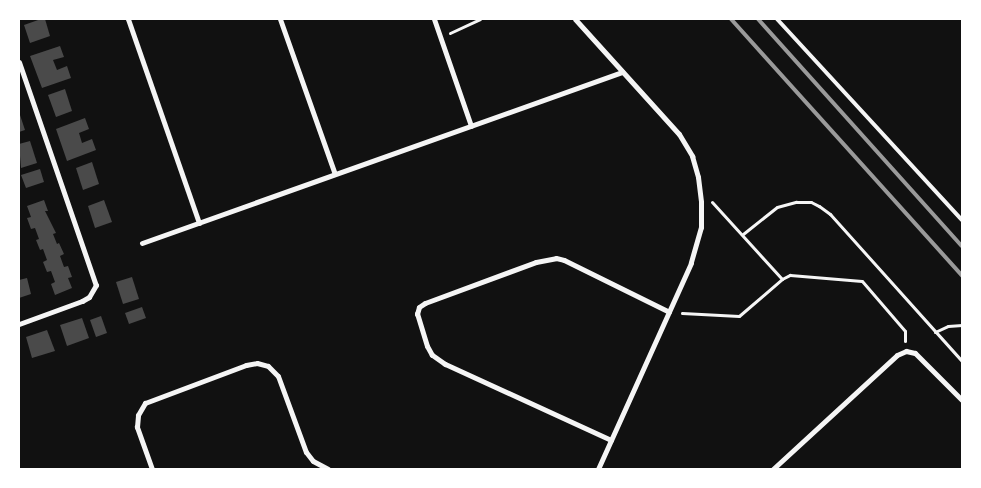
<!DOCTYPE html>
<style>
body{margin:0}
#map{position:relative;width:981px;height:488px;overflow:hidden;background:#111;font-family:"Work Sans",sans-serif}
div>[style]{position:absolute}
.building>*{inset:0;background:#4a4a4a}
.path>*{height:3px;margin:-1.5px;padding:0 1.5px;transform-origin:1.5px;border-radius:1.5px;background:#f5f5f5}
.service>*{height:4px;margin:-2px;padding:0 2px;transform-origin:2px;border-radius:2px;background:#f5f5f5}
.minor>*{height:5px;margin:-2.5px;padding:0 2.5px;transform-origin:2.5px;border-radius:2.5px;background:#f5f5f5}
.rail>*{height:4px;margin:-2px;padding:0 2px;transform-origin:2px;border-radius:2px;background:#9a9a9a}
span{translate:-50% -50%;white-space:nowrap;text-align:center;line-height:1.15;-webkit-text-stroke:4px #fff;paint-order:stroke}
.frame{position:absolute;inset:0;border:20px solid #fff;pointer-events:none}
</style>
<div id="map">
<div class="building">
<div style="clip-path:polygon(41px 19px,45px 19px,50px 36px,30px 43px,24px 25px)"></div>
<div style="clip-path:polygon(60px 46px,64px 57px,53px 60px,57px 70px,67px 66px,71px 78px,42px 88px,30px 56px)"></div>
<div style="clip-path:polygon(65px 89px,72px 111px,56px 117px,48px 95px)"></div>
<div style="clip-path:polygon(19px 112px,25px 130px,19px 132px)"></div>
<div style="clip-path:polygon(85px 118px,89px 129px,79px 133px,82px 143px,92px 139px,96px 150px,67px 161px,56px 129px)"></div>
<div style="clip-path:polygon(30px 141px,37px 163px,21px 168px,19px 144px)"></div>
<div style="clip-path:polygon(92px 162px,99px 184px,83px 190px,76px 168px)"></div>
<div style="clip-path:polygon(40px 169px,44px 182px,26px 188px,21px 175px)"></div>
<div style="clip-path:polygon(44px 200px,48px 211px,45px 211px,56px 233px,53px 234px,57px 244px,59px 243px,64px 254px,60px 256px,64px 267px,68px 266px,72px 277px,68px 278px,72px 288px,55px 295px,51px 284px,55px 282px,51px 271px,47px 272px,43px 262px,47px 260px,43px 249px,40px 250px,36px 240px,39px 239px,35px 228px,31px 229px,27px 218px,31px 217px,27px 206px)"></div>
<div style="clip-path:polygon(104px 200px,112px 222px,95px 228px,88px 206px)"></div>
<div style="clip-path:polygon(132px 277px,139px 299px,123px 304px,116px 282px)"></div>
<div style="clip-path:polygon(27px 278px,31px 294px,19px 298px,19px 280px)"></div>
<div style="clip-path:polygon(142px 307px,146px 318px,129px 324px,125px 313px)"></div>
<div style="clip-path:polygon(101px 316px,107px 333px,96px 337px,90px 320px)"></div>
<div style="clip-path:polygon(82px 318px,89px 338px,67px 346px,60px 325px)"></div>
<div style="clip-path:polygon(47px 330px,55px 351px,32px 358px,26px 337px)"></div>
</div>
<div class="path">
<div style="left:450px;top:33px;width:33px;rotate:-25deg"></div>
<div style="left:743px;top:234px;width:43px;rotate:-38.5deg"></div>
<div style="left:777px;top:207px;width:20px;rotate:-15deg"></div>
<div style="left:796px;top:202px;width:15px"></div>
<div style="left:811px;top:202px;width:9px;rotate:27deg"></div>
<div style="left:819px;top:206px;width:14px;rotate:36deg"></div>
<div style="left:830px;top:214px;width:198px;rotate:48.1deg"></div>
<div style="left:782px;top:279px;width:9px;rotate:-27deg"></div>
<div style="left:790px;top:275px;width:72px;rotate:4.8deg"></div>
<div style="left:862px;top:281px;width:66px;rotate:49.3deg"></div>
<div style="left:905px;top:331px;width:10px;rotate:90deg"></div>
<div style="left:682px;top:313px;width:57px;rotate:3deg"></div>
<div style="left:739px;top:316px;width:57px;rotate:-40.7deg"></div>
<div style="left:782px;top:279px;width:104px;rotate:-132.3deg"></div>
<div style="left:935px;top:332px;width:14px;rotate:-25deg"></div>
<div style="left:948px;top:326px;width:14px;rotate:-4deg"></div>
</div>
<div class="service">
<div style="left:777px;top:19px;width:273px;rotate:47.4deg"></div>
</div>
<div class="minor">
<div style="left:128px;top:19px;width:216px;rotate:70.8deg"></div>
<div style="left:280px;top:19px;width:164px;rotate:70.5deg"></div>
<div style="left:434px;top:19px;width:113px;rotate:70.9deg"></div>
<div style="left:575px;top:19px;width:155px;rotate:47.9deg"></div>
<div style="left:679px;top:134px;width:26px;rotate:59deg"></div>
<div style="left:692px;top:156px;width:22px;rotate:74deg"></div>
<div style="left:698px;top:177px;width:25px;rotate:83deg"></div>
<div style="left:701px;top:202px;width:25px;rotate:90deg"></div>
<div style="left:701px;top:227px;width:37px;rotate:106deg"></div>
<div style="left:691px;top:263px;width:226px;rotate:114.3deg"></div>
<div style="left:19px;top:62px;width:236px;rotate:71deg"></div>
<div style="left:96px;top:285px;width:14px;rotate:120deg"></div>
<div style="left:89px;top:297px;width:8px;rotate:150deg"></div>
<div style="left:82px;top:301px;width:67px;rotate:159.9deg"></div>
<div style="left:142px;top:243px;width:510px;rotate:-19.61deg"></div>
<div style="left:611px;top:440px;width:183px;rotate:-155.4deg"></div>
<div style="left:445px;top:364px;width:16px;rotate:-145deg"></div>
<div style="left:432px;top:355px;width:10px;rotate:-119deg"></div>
<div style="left:427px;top:346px;width:34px;rotate:-107deg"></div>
<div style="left:417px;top:314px;width:7px;rotate:-74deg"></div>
<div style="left:419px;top:307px;width:7px;rotate:-34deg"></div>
<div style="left:425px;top:303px;width:118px;rotate:-20.3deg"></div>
<div style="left:536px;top:262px;width:20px;rotate:-11deg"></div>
<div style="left:556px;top:258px;width:8px;rotate:14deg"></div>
<div style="left:564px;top:260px;width:117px;rotate:26.3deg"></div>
<div style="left:152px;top:469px;width:45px;rotate:-109.7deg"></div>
<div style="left:137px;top:427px;width:12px;rotate:-85deg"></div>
<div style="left:138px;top:415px;width:14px;rotate:-60deg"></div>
<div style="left:145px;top:403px;width:108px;rotate:-20.6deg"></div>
<div style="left:246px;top:365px;width:11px;rotate:-10deg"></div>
<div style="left:257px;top:363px;width:11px;rotate:15deg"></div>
<div style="left:268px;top:366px;width:14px;rotate:45deg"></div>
<div style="left:278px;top:376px;width:81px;rotate:69.8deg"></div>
<div style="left:306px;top:452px;width:11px;rotate:52deg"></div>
<div style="left:313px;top:461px;width:17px;rotate:28deg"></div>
<div style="left:773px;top:469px;width:168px;rotate:-42.6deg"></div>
<div style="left:897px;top:355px;width:10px;rotate:-24deg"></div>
<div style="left:906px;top:351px;width:9px;rotate:13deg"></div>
<div style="left:915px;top:353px;width:66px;rotate:45deg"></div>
</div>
<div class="rail">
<div style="left:731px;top:19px;width:346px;rotate:48deg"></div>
<div style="left:758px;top:19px;width:305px;rotate:48.1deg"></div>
</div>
<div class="frame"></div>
</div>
